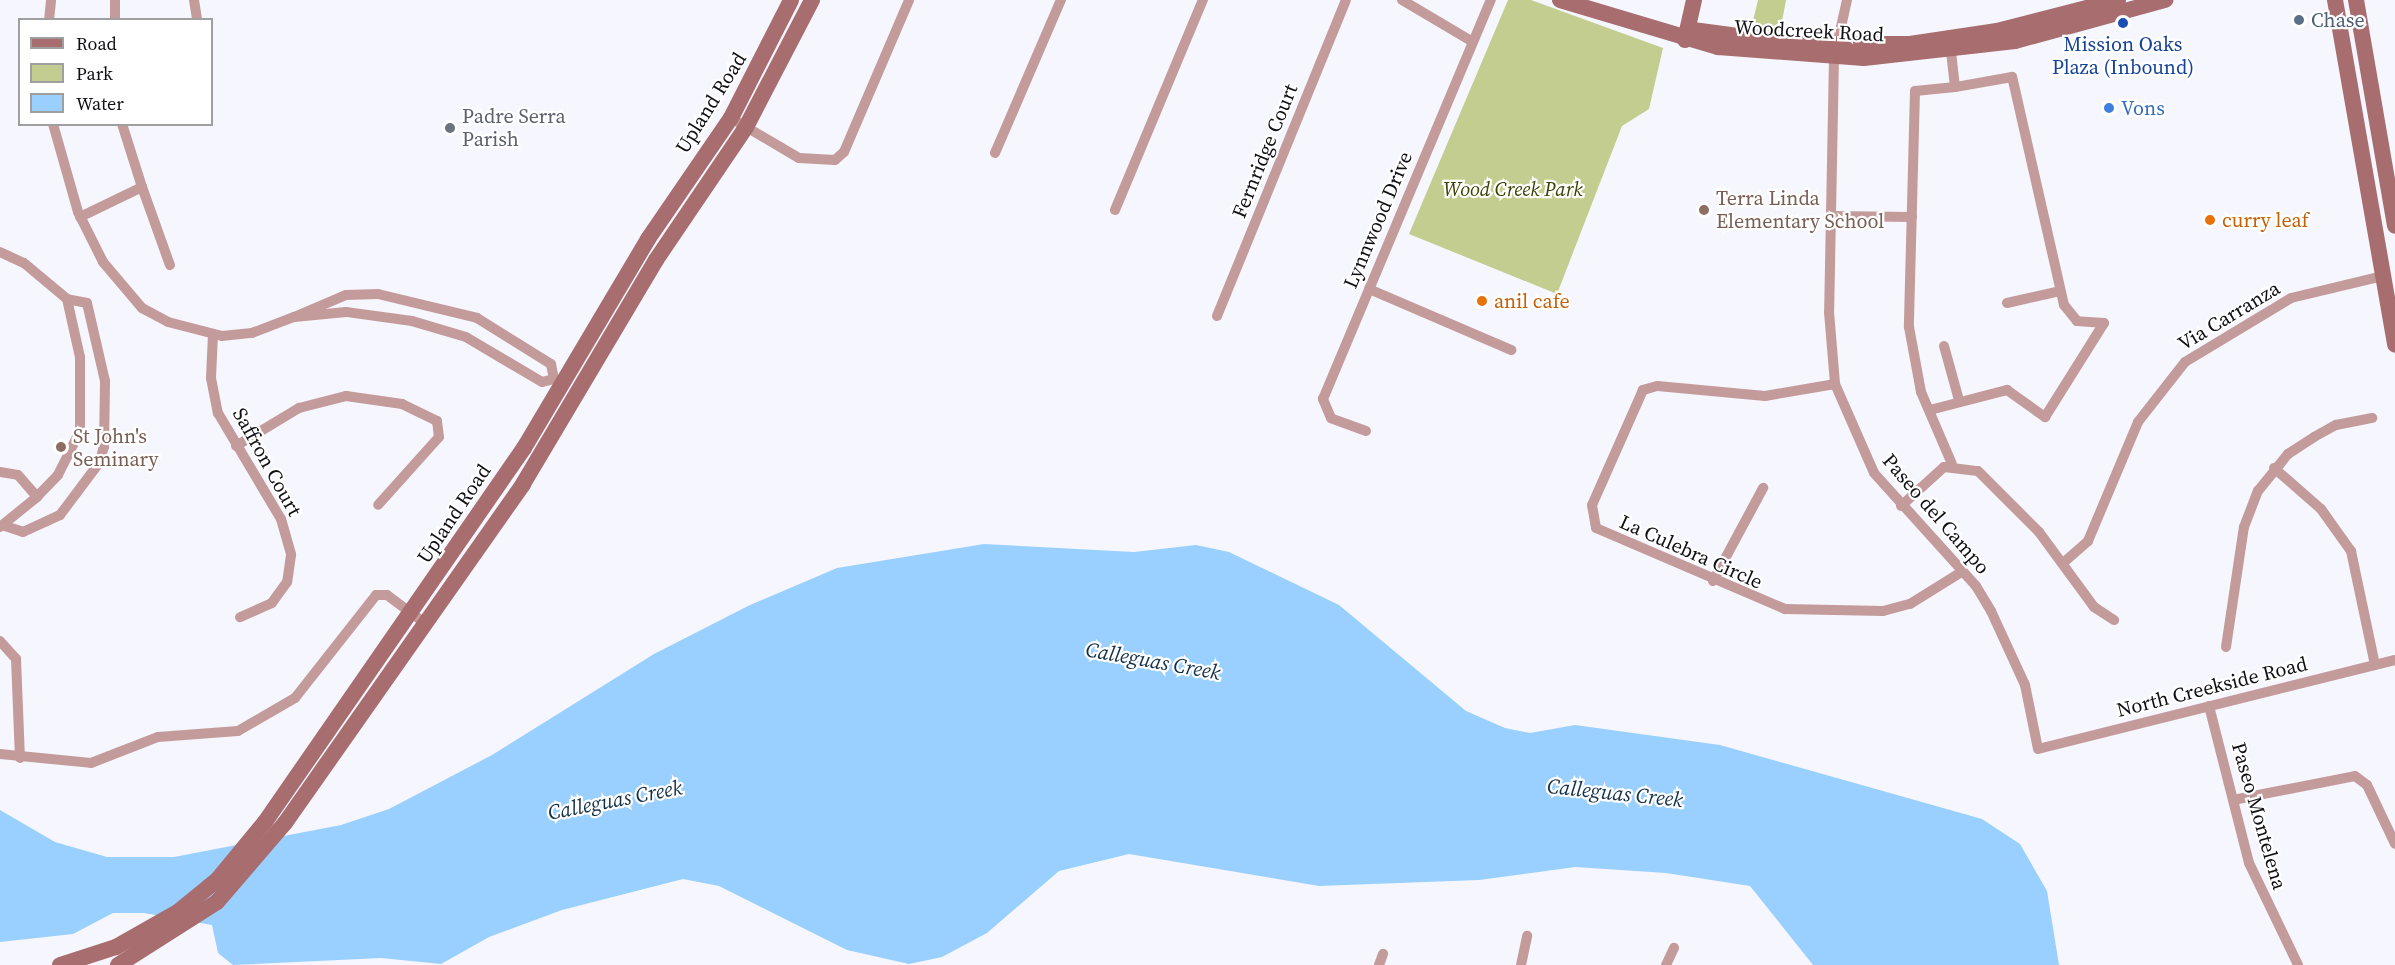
<!DOCTYPE html>
<style>
body{margin:0}
#map{position:relative;width:2395px;height:965px;overflow:hidden;background:#f6f6fe;font-family:"Source Serif 4",serif}
div>[style]{position:absolute}
.green>*{inset:0;background:#c4cd90}
.water>*{inset:0;background:#9ad0ff}
.street>*{height:10px;margin:-5px;padding:0 5px;transform-origin:5px;border-radius:5px;background:#c49b9b}
.secondary>*{height:16px;margin:-8px;padding:0 8px;transform-origin:8px;border-radius:8px;background:#a86e6f}
.dots>*{width:16px;height:16px;translate:-50% -50%;box-sizing:border-box;border:3px solid #fff;border-radius:50%}
span{translate:-50% -50%;white-space:nowrap;text-align:center;line-height:1.15;-webkit-text-stroke:4.5px #fff;paint-order:stroke}
.service-label{font-size:20px;color:#4e5e75}
.left{translate:0 -50%;text-align:left}
.street-label{font-size:20px;color:#101014}
.transit-label{font-size:20px;color:#164399}
.shop-label{font-size:20px;color:#366cbe}
.worship-label{font-size:20px;color:#5b616d}
.park-label{font-size:20px;color:#3b4100;font-style:italic}
.education-label{font-size:20px;color:#785e54}
.food-label{font-size:20px;color:#c56008}
.water-label{font-size:21px;color:#133047;font-style:italic}
.legend{position:absolute;left:18px;top:18px;width:195px;height:108px;box-sizing:border-box;background:#fff;border:2px solid #9f9fa1;margin:0;padding:8px 10px;list-style:none;font-size:18px;color:#101014}
.legend li{display:flex;align-items:center;gap:12px;height:30px}
.legend b{width:30px;border:2px solid #9f9fa1}
</style>
<div id="map">
<div class="green">
<div style="clip-path:polygon(1508px 0,1531px 0,1663px 48px,1649px 109px,1622px 126px,1557px 294px,1409px 234px)"></div>
<div style="clip-path:polygon(1758px 0,1786px 0,1780px 32px,1751px 29px)"></div>
</div>
<div class="water">
<div style="clip-path:polygon(984px 544px,1134px 552px,1196px 545px,1229px 552px,1339px 605px,1466px 711px,1505px 728px,1530px 733px,1575px 725px,1720px 745px,1982px 819px,2020px 844px,2047px 891px,2059px 965px,1813px 965px,1750px 886px,1666px 873px,1575px 867px,1479px 880px,1319px 886px,1129px 854px,1059px 871px,987px 933px,942px 957px,909px 964px,847px 950px,719px 886px,683px 879px,562px 910px,489px 937px,441px 964px,381px 958px,233px 965px,218px 953px,212px 925px,144px 913px,113px 913px,73px 934px,0 942px,0 810px,55px 842px,107px 857px,174px 857px,341px 825px,389px 809px,492px 755px,654px 654px,750px 605px,837px 568px)"></div>
</div>
<div class="street">
<div style="left:194px;top:0;width:20px;rotate:81deg"></div>
<div style="left:1402px;top:0;width:82px;rotate:30.6deg"></div>
<div style="left:1847px;top:0;width:59px;rotate:102.6deg"></div>
<div style="left:1834px;top:58px;width:254px;rotate:91.1deg"></div>
<div style="left:1829px;top:312px;width:72px;rotate:85.2deg"></div>
<div style="left:1835px;top:384px;width:97px;rotate:66.3deg"></div>
<div style="left:1874px;top:473px;width:152px;rotate:47.9deg"></div>
<div style="left:1976px;top:586px;width:29px;rotate:59deg"></div>
<div style="left:1991px;top:611px;width:81px;rotate:65.3deg"></div>
<div style="left:2025px;top:685px;width:65px;rotate:78.5deg"></div>
<div style="left:2038px;top:749px;width:368px;rotate:-14deg"></div>
<div style="left:49px;top:20px;width:20px;rotate:-84deg"></div>
<div style="left:115px;top:20px;width:20px;rotate:-90deg"></div>
<div style="left:1950px;top:43px;width:44px;rotate:83.5deg"></div>
<div style="left:1955px;top:87px;width:40px;rotate:174.3deg"></div>
<div style="left:1915px;top:91px;width:236px;rotate:91.5deg"></div>
<div style="left:1909px;top:327px;width:66px;rotate:79.5deg"></div>
<div style="left:1921px;top:392px;width:78px;rotate:66.7deg"></div>
<div style="left:731px;top:118px;width:79px;rotate:30.5deg"></div>
<div style="left:799px;top:158px;width:36px;rotate:3deg"></div>
<div style="left:835px;top:160px;width:12px;rotate:-42deg"></div>
<div style="left:844px;top:152px;width:165px;rotate:-66.8deg"></div>
<div style="left:53px;top:124px;width:91px;rotate:74.1deg"></div>
<div style="left:78px;top:212px;width:56px;rotate:63.4deg"></div>
<div style="left:103px;top:262px;width:60px;rotate:49.7deg"></div>
<div style="left:142px;top:308px;width:30px;rotate:28deg"></div>
<div style="left:168px;top:322px;width:56px;rotate:14.5deg"></div>
<div style="left:222px;top:336px;width:30px;rotate:-6deg"></div>
<div style="left:252px;top:333px;width:45px;rotate:-20.9deg"></div>
<div style="left:995px;top:153px;width:167px;rotate:-66.7deg"></div>
<div style="left:142px;top:187px;width:83px;rotate:70.3deg"></div>
<div style="left:1115px;top:210px;width:228px;rotate:-67.3deg"></div>
<div style="left:1831px;top:216px;width:81px;rotate:0.7deg"></div>
<div style="left:80px;top:217px;width:69px;rotate:-25.8deg"></div>
<div style="left:142px;top:187px;width:66px;rotate:-107.6deg"></div>
<div style="left:0;top:252px;width:26px;rotate:25deg"></div>
<div style="left:24px;top:263px;width:56px;rotate:39.9deg"></div>
<div style="left:67px;top:299px;width:59px;rotate:77.4deg"></div>
<div style="left:80px;top:357px;width:74px;rotate:90deg"></div>
<div style="left:80px;top:431px;width:49px;rotate:116.6deg"></div>
<div style="left:58px;top:475px;width:30px;rotate:134deg"></div>
<div style="left:1369px;top:289px;width:155px;rotate:23.2deg"></div>
<div style="left:378px;top:294px;width:102px;rotate:13.6deg"></div>
<div style="left:477px;top:318px;width:87px;rotate:31.9deg"></div>
<div style="left:551px;top:364px;width:15px;rotate:79deg"></div>
<div style="left:554px;top:379px;width:12px;rotate:166deg"></div>
<div style="left:542px;top:382px;width:88px;rotate:-149.4deg"></div>
<div style="left:466px;top:337px;width:56px;rotate:-163.5deg"></div>
<div style="left:412px;top:321px;width:67px;rotate:-172.2deg"></div>
<div style="left:346px;top:312px;width:52px;rotate:174.5deg"></div>
<div style="left:294px;top:317px;width:56px;rotate:-22.9deg"></div>
<div style="left:346px;top:295px;width:32px;rotate:-2deg"></div>
<div style="left:2007px;top:303px;width:54px;rotate:-12.8deg"></div>
<div style="left:1217px;top:316px;width:341px;rotate:-67.8deg"></div>
<div style="left:213px;top:334px;width:44px;rotate:92.6deg"></div>
<div style="left:211px;top:378px;width:36px;rotate:79deg"></div>
<div style="left:218px;top:413px;width:123px;rotate:59.3deg"></div>
<div style="left:281px;top:519px;width:37px;rotate:74deg"></div>
<div style="left:291px;top:555px;width:27px;rotate:98deg"></div>
<div style="left:287px;top:582px;width:26px;rotate:126deg"></div>
<div style="left:272px;top:603px;width:35px;rotate:156deg"></div>
<div style="left:1944px;top:346px;width:56px;rotate:74.5deg"></div>
<div style="left:1835px;top:384px;width:71px;rotate:170.3deg"></div>
<div style="left:1765px;top:396px;width:108px;rotate:-174.7deg"></div>
<div style="left:1657px;top:386px;width:15px;rotate:164deg"></div>
<div style="left:1643px;top:390px;width:126px;rotate:113.9deg"></div>
<div style="left:1592px;top:505px;width:23px;rotate:80deg"></div>
<div style="left:1596px;top:528px;width:206px;rotate:23.2deg"></div>
<div style="left:1785px;top:609px;width:98px;rotate:1.2deg"></div>
<div style="left:1883px;top:611px;width:28px;rotate:-15deg"></div>
<div style="left:1910px;top:604px;width:62px;rotate:-31.9deg"></div>
<div style="left:1930px;top:410px;width:80px;rotate:-14.6deg"></div>
<div style="left:2007px;top:390px;width:47px;rotate:35.4deg"></div>
<div style="left:2045px;top:417px;width:111px;rotate:-57.9deg"></div>
<div style="left:2104px;top:323px;width:27px;rotate:-176deg"></div>
<div style="left:2077px;top:321px;width:21px;rotate:-129deg"></div>
<div style="left:2064px;top:305px;width:234px;rotate:-102.8deg"></div>
<div style="left:2012px;top:77px;width:58px;rotate:170deg"></div>
<div style="left:1366px;top:431px;width:37px;rotate:-160deg"></div>
<div style="left:1331px;top:418px;width:21px;rotate:-113deg"></div>
<div style="left:1323px;top:399px;width:433px;rotate:-67.2deg"></div>
<div style="left:236px;top:446px;width:74px;rotate:-31.1deg"></div>
<div style="left:299px;top:408px;width:49px;rotate:-14.3deg"></div>
<div style="left:346px;top:396px;width:57px;rotate:8.1deg"></div>
<div style="left:402px;top:404px;width:39px;rotate:26deg"></div>
<div style="left:437px;top:421px;width:16px;rotate:83deg"></div>
<div style="left:439px;top:437px;width:91px;rotate:131.9deg"></div>
<div style="left:2274px;top:468px;width:62px;rotate:41.1deg"></div>
<div style="left:2321px;top:509px;width:52px;rotate:54.5deg"></div>
<div style="left:2351px;top:551px;width:116px;rotate:78.1deg"></div>
<div style="left:0;top:472px;width:18px;rotate:9deg"></div>
<div style="left:18px;top:475px;width:29px;rotate:49deg"></div>
<div style="left:37px;top:497px;width:48px;rotate:141deg"></div>
<div style="left:1901px;top:506px;width:58px;rotate:-42.2deg"></div>
<div style="left:1944px;top:467px;width:34px;rotate:7deg"></div>
<div style="left:1978px;top:471px;width:86px;rotate:45deg"></div>
<div style="left:2039px;top:532px;width:93px;rotate:53.7deg"></div>
<div style="left:2094px;top:607px;width:24px;rotate:33deg"></div>
<div style="left:5px;top:526px;width:19px;rotate:18deg"></div>
<div style="left:23px;top:532px;width:41px;rotate:-24.7deg"></div>
<div style="left:60px;top:515px;width:65px;rotate:-53.1deg"></div>
<div style="left:99px;top:463px;width:17px;rotate:-73deg"></div>
<div style="left:104px;top:447px;width:66px;rotate:-89.1deg"></div>
<div style="left:105px;top:381px;width:80px;rotate:-103deg"></div>
<div style="left:87px;top:303px;width:20px;rotate:-169deg"></div>
<div style="left:2063px;top:563px;width:33px;rotate:-41deg"></div>
<div style="left:2088px;top:541px;width:129px;rotate:-67.2deg"></div>
<div style="left:2138px;top:422px;width:76px;rotate:-51.9deg"></div>
<div style="left:2185px;top:362px;width:124px;rotate:-31.1deg"></div>
<div style="left:2291px;top:298px;width:95px;rotate:-13.4deg"></div>
<div style="left:1713px;top:581px;width:106px;rotate:-61.7deg"></div>
<div style="left:0;top:641px;width:24px;rotate:48deg"></div>
<div style="left:16px;top:659px;width:99px;rotate:87.7deg"></div>
<div style="left:2226px;top:647px;width:121px;rotate:-81.5deg"></div>
<div style="left:2244px;top:527px;width:39px;rotate:-69deg"></div>
<div style="left:2258px;top:491px;width:48px;rotate:-51deg"></div>
<div style="left:2288px;top:454px;width:31px;rotate:-33deg"></div>
<div style="left:2314px;top:437px;width:25px;rotate:-29deg"></div>
<div style="left:2336px;top:425px;width:37px;rotate:-11deg"></div>
<div style="left:2209px;top:706px;width:162px;rotate:75.7deg"></div>
<div style="left:2249px;top:863px;width:113px;rotate:64.3deg"></div>
<div style="left:0;top:754px;width:91px;rotate:5.6deg"></div>
<div style="left:91px;top:763px;width:72px;rotate:-21.2deg"></div>
<div style="left:158px;top:737px;width:80px;rotate:-4.3deg"></div>
<div style="left:238px;top:731px;width:66px;rotate:-30.1deg"></div>
<div style="left:295px;top:698px;width:131px;rotate:-51.8deg"></div>
<div style="left:376px;top:595px;width:11px"></div>
<div style="left:387px;top:595px;width:49px;rotate:36.6deg"></div>
<div style="left:2233px;top:800px;width:124px;rotate:-11.1deg"></div>
<div style="left:2355px;top:776px;width:15px;rotate:37deg"></div>
<div style="left:2367px;top:785px;width:65px;rotate:64.6deg"></div>
<div style="left:1379px;top:965px;width:12px;rotate:-70deg"></div>
<div style="left:1521px;top:965px;width:30px;rotate:-78deg"></div>
<div style="left:1666px;top:965px;width:19px;rotate:-65deg"></div>
</div>
<div class="secondary">
<div style="left:1560px;top:0;width:165px;rotate:16.6deg"></div>
<div style="left:1718px;top:47px;width:146px;rotate:4.3deg"></div>
<div style="left:1864px;top:58px;width:152px;rotate:-6.4deg"></div>
<div style="left:2015px;top:41px;width:156px;rotate:-15.3deg"></div>
<div style="left:2335px;top:0;width:350px;rotate:80.1deg"></div>
<div style="left:2356px;top:0;width:229px;rotate:80.2deg"></div>
<div style="left:1693px;top:30px;width:106px;rotate:7.6deg"></div>
<div style="left:1798px;top:44px;width:112px"></div>
<div style="left:1910px;top:44px;width:88px;rotate:-8.5deg"></div>
<div style="left:1997px;top:31px;width:125px;rotate:-14.4deg"></div>
<div style="left:1685px;top:40px;width:41px;rotate:-77.3deg"></div>
<div style="left:60px;top:965px;width:59px;rotate:-17.8deg"></div>
<div style="left:116px;top:947px;width:73px;rotate:-29.7deg"></div>
<div style="left:179px;top:911px;width:49px;rotate:-39.2deg"></div>
<div style="left:217px;top:880px;width:75px;rotate:-50.4deg"></div>
<div style="left:265px;top:822px;width:455px;rotate:-55.3deg"></div>
<div style="left:524px;top:448px;width:243px;rotate:-59.3deg"></div>
<div style="left:648px;top:239px;width:147px;rotate:-55.6deg"></div>
<div style="left:731px;top:118px;width:132px;rotate:-63deg"></div>
<div style="left:118px;top:965px;width:117px;rotate:-32.5deg"></div>
<div style="left:217px;top:902px;width:104px;rotate:-49.3deg"></div>
<div style="left:285px;top:823px;width:414px;rotate:-54.9deg"></div>
<div style="left:523px;top:484px;width:261px;rotate:-59.3deg"></div>
<div style="left:656px;top:260px;width:161px;rotate:-55.9deg"></div>
<div style="left:746px;top:127px;width:143px;rotate:-62.5deg"></div>
</div>
<div class="dots">
<div style="left:2299px;top:20px;background:#5c6f8a"></div>
<div style="left:2123px;top:23px;background:#1a4fb4"></div>
<div style="left:2109px;top:108px;background:#3f7fe0"></div>
<div style="left:450px;top:128px;background:#6b7280"></div>
<div style="left:1704px;top:210px;background:#8d6e63"></div>
<div style="left:2210px;top:220px;background:#e8710a"></div>
<div style="left:1482px;top:301px;background:#e8710a"></div>
<div style="left:61px;top:447px;background:#8d6e63"></div>
</div>
<div class="service-label">
<span class="left" style="left:2311px;top:20px">Chase</span>
</div>
<div class="street-label">
<span style="left:1809px;top:31px;rotate:3deg">Woodcreek Road</span>
<span style="left:711px;top:103px;rotate:-58deg">Upland Road</span>
<span style="left:1265px;top:151px;rotate:-68deg">Fernridge Court</span>
<span style="left:1378px;top:220px;rotate:-67deg">Lynnwood Drive</span>
<span style="left:2229px;top:316px;rotate:-31deg">Via Carranza</span>
<span style="left:267px;top:462px;rotate:61deg">Saffron Court</span>
<span style="left:454px;top:514px;rotate:-56deg">Upland Road</span>
<span style="left:1936px;top:514px;rotate:49deg">Paseo del Campo</span>
<span style="left:1691px;top:552px;rotate:24deg">La Culebra Circle</span>
<span style="left:2212px;top:687px;rotate:-14deg">North Creekside Road</span>
<span style="left:2259px;top:816px;rotate:74deg">Paseo Montelena</span>
</div>
<div class="transit-label">
<span style="left:2123px;top:56px">Mission Oaks<br>Plaza (Inbound)</span>
</div>
<div class="shop-label">
<span class="left" style="left:2121px;top:108px">Vons</span>
</div>
<div class="worship-label">
<span class="left" style="left:462px;top:128px">Padre Serra<br>Parish</span>
</div>
<div class="park-label">
<span style="left:1513px;top:189px">Wood Creek Park</span>
</div>
<div class="education-label">
<span class="left" style="left:1716px;top:210px">Terra Linda<br>Elementary School</span>
<span class="left" style="left:73px;top:448px">St John's<br>Seminary</span>
</div>
<div class="food-label">
<span class="left" style="left:2222px;top:220px">curry leaf</span>
<span class="left" style="left:1494px;top:301px">anil cafe</span>
</div>
<div class="water-label">
<span style="left:1153px;top:661px;rotate:10deg">Calleguas Creek</span>
<span style="left:1615px;top:793px;rotate:6deg">Calleguas Creek</span>
<span style="left:615px;top:800px;rotate:-11deg">Calleguas Creek</span>
</div>
<ul class="legend">
<li><b style="height:8px;background:#a86e6f"></b>Road</li>
<li><b style="height:16px;background:#c4cd90"></b>Park</li>
<li><b style="height:16px;background:#9ad0ff"></b>Water</li>
</ul>
</div>
